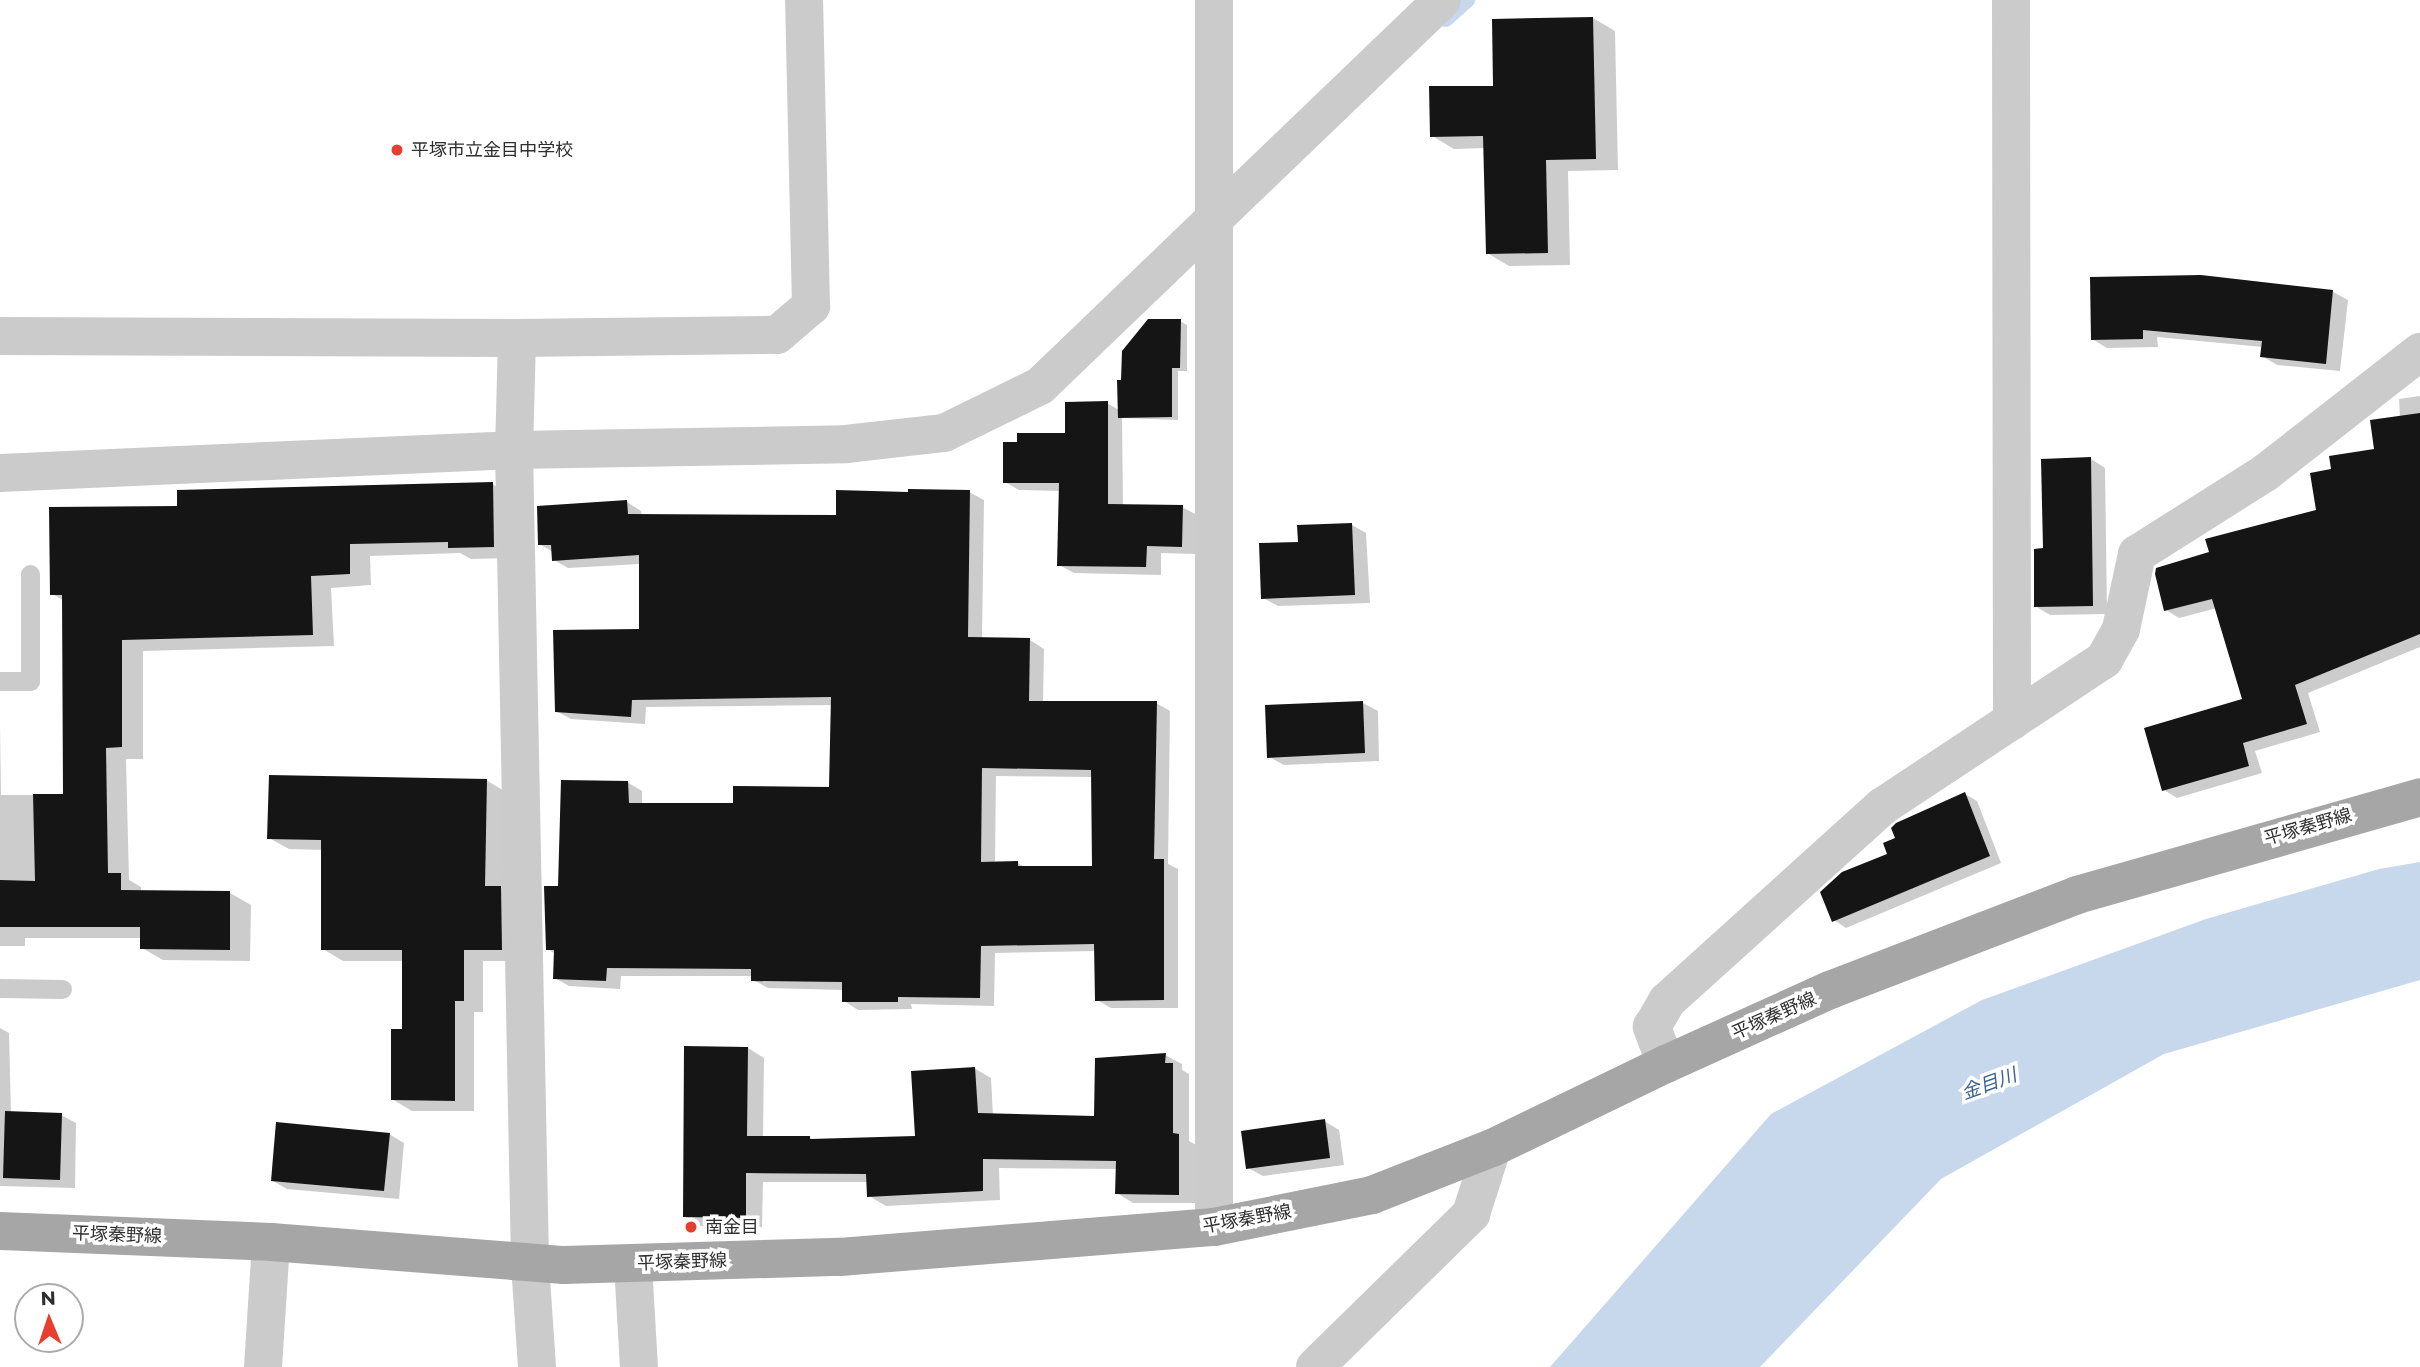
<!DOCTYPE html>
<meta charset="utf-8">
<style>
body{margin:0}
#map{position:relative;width:2420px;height:1367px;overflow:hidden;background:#fff;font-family:Montserrat,"Noto Sans JP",sans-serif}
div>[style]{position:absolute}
.water>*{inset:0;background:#c7d7ec}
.shadow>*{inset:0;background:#0003}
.stream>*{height:14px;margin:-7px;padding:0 7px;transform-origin:7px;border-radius:7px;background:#c7d7ec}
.building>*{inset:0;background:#151515}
.service>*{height:19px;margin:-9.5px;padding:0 9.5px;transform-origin:9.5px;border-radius:9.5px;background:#cbcbcb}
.minor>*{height:38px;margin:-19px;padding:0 19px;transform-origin:19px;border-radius:19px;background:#cbcbcb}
.primary>*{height:38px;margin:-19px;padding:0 19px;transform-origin:19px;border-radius:19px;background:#a6a6a6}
.dots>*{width:19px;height:19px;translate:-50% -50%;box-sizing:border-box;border:4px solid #fff;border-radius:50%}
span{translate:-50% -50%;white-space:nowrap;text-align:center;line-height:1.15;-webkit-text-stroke:7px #fff;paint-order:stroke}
.poi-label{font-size:18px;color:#2e2e2e}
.left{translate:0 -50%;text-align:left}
.street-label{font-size:18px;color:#2e2e2e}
.water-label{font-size:19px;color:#3b6290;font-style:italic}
.north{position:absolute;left:14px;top:1283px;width:70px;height:70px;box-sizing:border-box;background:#fff;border:2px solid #ababab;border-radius:50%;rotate:358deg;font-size:19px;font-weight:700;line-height:28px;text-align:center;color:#2e2e2e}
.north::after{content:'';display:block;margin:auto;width:24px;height:32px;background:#e73e2e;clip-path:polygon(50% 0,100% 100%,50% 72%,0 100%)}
</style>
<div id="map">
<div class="water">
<div style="clip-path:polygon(2420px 862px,2420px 980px,2164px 1054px,1941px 1179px,1760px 1367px,1550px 1367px,1771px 1114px,1982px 1000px,2206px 919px,2379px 869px)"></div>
</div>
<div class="shadow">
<div style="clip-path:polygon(1593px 18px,1615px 31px,1618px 170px,1568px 171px,1570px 265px,1509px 266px,1487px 253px,1485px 148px,1454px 149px,1432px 136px)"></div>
<div style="clip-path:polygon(2201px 277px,2333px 292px,2348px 300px,2340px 371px,2277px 365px,2262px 356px,2263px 347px,2157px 337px,2158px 347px,2107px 348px,2092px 339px)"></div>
<div style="clip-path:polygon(1180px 321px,1187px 325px,1187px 371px,1178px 371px,1178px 420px,1122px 418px,1123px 506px,1182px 507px,1197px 515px,1196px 554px,1161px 553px,1161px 575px,1074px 573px,1059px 565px,1061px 491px,1019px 490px,1005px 482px,1018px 444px,1067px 435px,1107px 403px,1119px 410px,1123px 382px)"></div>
<div style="clip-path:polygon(2420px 396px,2420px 647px,2308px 693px,2320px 732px,2255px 751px,2262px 773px,2177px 798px,2164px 790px,2244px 700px,2217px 608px,2179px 618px,2166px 610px,2318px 512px,2333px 470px,2376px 450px,2400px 418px,2399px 399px)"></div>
<div style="clip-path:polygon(2091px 459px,2105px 468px,2107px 614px,2050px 615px,2035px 606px,2045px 550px)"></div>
<div style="clip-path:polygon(492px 484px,513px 496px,515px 558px,471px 559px,460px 553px,370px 556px,371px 585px,331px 588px,334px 646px,143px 651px,143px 759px,126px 759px,129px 880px,141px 887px,141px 892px,230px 893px,251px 905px,250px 961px,163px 960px,142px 948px,142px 938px,25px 938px,25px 946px,0 946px,0 724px,1px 795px,65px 795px,63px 600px,52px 594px,179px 507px)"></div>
<div style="clip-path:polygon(evenodd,838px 492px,969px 492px,984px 500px,982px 639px,1030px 640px,1044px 649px,1043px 703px,1156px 703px,1170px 711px,1168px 864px,1178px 869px,1178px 1008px,1111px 1008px,1097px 1000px,1096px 951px,995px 953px,994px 1006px,911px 1004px,912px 1009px,858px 1010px,844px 1001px,844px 990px,768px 988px,753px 980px,753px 976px,621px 976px,620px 989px,569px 986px,555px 978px,556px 954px,547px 949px,560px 888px,627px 782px,642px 791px,642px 805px,735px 805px,831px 789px,832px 705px,646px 707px,645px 724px,571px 719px,556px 711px,641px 631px,640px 564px,568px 568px,554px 560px,553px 552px,539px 544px,627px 502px,641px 511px,642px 516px,838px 516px,838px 492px,996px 776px,1093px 777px,1094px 867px,1026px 868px,1018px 863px,995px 863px,996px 776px)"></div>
<div style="clip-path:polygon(1352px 525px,1366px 533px,1370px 603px,1278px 606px,1263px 598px,1300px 544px)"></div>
<div style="clip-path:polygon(1363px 703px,1378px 711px,1379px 761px,1284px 765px,1269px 757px)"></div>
<div style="clip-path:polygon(486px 780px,506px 792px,521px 961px,483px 961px,483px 1012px,474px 1012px,474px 1111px,412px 1111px,392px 1099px,404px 1031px,403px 961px,343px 961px,323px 949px,323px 850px,289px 849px,269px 838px)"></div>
<div style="clip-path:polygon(1965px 794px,1977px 801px,2001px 863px,1846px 928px,1834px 920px,1889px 855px,1897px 839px)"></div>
<div style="clip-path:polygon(0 1028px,9px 1033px,11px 1113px,61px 1115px,76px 1123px,75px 1188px,0 1186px)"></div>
<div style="clip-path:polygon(748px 1048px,764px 1058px,763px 1138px,810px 1138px,815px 1141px,917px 1138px,974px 1068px,991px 1078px,993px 1116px,1096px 1118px,1165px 1055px,1182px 1064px,1182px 1070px,1189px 1074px,1189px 1141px,1196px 1145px,1195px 1203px,1133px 1203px,1117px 1193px,1117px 1169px,999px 1168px,1000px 1200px,886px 1206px,869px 1196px,868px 1182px,763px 1182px,762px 1227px,701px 1226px,684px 1216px)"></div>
<div style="clip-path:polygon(1324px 1121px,1339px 1130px,1344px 1165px,1263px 1176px,1248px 1168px)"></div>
<div style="clip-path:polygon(389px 1134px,404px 1143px,399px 1199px,287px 1189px,273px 1181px)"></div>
</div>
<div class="stream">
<div style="left:1446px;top:20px;width:30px;rotate:-42deg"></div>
</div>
<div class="building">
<div style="clip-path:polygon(1593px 17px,1596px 159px,1546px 160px,1548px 253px,1486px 254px,1483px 136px,1430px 137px,1429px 86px,1493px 86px,1492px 19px)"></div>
<div style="clip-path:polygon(2201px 275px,2333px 290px,2326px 364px,2260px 357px,2262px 341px,2143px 330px,2143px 339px,2091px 340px,2090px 277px)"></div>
<div style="clip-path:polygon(1148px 319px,1181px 319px,1180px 368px,1172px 368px,1172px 417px,1118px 418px,1117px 380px,1121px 380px,1122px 351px)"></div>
<div style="clip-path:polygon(1108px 401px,1108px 504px,1183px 505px,1182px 547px,1147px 546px,1146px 567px,1057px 566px,1059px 483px,1003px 483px,1003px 442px,1017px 442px,1017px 433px,1065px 433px,1065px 402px)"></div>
<div style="clip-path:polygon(2420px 413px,2420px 634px,2295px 685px,2307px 724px,2243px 743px,2249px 766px,2162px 791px,2144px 728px,2242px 699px,2212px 599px,2164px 611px,2155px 574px,2156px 568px,2209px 552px,2205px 539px,2316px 510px,2310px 473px,2331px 469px,2329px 456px,2374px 449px,2370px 420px)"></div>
<div style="clip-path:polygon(2091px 457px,2093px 606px,2034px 607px,2034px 549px,2043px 548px,2041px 459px)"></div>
<div style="clip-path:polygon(493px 482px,494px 547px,448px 548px,448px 542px,350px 544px,350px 574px,311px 576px,313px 635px,122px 640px,122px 747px,106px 748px,108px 873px,121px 873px,121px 890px,230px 891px,230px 950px,140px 949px,140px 927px,0 927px,0 880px,35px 881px,33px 794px,63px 794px,62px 595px,50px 595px,49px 507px,177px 506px,177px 490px)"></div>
<div style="clip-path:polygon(evenodd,908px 489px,970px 490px,968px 637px,1030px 638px,1029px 701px,1157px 701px,1154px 859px,1164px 859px,1164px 1000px,1095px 1001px,1094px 944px,981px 946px,980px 998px,898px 997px,898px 1002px,842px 1002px,842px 982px,751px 981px,751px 969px,607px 968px,606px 981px,553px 979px,554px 950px,546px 950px,544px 886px,558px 886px,561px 780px,628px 781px,629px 803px,733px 803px,733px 786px,829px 787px,831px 697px,632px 700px,631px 717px,555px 712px,553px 630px,639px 629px,639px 555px,552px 561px,551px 545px,538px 545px,537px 506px,627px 500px,628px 514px,836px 515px,836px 490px,908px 492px,908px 489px,982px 768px,1091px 770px,1092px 866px,1018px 866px,1018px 861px,981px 862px,982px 768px)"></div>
<div style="clip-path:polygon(1352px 523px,1355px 595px,1261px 599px,1259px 543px,1298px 542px,1297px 525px)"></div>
<div style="clip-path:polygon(1363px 701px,1365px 753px,1267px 758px,1265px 705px)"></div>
<div style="clip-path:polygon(269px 775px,487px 779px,485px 886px,501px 886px,502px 950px,464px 950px,464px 1001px,455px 1001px,455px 1101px,391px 1100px,391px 1029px,402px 1029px,402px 950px,321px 950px,321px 840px,267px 839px)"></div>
<div style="clip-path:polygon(1965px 792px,1990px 856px,1832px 922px,1820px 892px,1842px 872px,1887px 854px,1883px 843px,1895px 838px,1891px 828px,1896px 823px)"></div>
<div style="clip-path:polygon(684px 1046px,748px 1047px,747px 1136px,810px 1136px,810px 1139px,915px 1136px,911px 1071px,975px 1067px,978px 1113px,1094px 1116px,1095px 1058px,1166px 1053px,1165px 1063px,1173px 1063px,1173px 1133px,1179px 1134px,1179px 1195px,1115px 1194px,1116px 1161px,983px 1159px,983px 1191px,867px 1197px,866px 1174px,746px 1173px,746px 1218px,683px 1217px)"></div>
<div style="clip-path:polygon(5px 1111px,62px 1113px,60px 1180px,3px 1178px)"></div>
<div style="clip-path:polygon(1325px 1119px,1330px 1158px,1246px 1169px,1241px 1131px)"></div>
<div style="clip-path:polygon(276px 1122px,390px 1133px,384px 1191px,271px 1181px)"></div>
</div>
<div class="service">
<div style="left:0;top:681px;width:30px"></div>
<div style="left:30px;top:681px;width:107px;rotate:-90deg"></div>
<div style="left:0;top:988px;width:62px;rotate:0.9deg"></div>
</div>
<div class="minor">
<div style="left:1214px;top:0;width:1227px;rotate:90deg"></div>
<div style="left:2011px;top:0;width:721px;rotate:89.92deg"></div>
<div style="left:0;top:336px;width:517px;rotate:0.22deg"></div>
<div style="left:517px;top:338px;width:260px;rotate:-0.7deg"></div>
<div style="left:777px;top:335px;width:45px;rotate:-40.5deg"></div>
<div style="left:811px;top:306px;width:306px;rotate:-91.3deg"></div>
<div style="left:517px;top:338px;width:112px;rotate:91.5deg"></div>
<div style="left:514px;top:450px;width:814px;rotate:88.87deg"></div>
<div style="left:530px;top:1264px;width:103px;rotate:86.1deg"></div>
<div style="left:0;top:473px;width:515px;rotate:-2.56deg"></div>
<div style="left:514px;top:450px;width:332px;rotate:-1deg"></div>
<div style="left:846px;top:444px;width:99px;rotate:-6.4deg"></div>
<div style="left:944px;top:433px;width:107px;rotate:-26.1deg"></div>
<div style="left:1040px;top:386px;width:557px;rotate:-43.84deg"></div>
<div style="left:1666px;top:1064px;width:40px;rotate:-111deg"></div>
<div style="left:1652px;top:1027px;width:30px;rotate:-60deg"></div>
<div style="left:1667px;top:1001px;width:291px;rotate:-42.1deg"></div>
<div style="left:1883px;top:806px;width:265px;rotate:-33.5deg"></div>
<div style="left:2104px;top:660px;width:35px;rotate:-61deg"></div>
<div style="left:2121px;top:629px;width:77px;rotate:-78deg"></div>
<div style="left:2137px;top:554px;width:151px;rotate:-32.3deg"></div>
<div style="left:2265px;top:473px;width:197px;rotate:-38deg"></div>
<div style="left:633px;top:1264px;width:103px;rotate:86.7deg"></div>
<div style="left:263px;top:1367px;width:125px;rotate:-86.3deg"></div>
<div style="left:1315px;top:1367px;width:219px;rotate:-44.4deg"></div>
<div style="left:1471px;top:1214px;width:69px;rotate:-72.3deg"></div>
</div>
<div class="primary">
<div style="left:0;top:1231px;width:271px;rotate:2.3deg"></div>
<div style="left:271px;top:1242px;width:294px;rotate:4.5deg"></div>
<div style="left:564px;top:1265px;width:276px;rotate:-1.7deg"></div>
<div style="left:840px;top:1257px;width:375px;rotate:-4.6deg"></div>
<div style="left:1214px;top:1227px;width:161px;rotate:-11.4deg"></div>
<div style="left:1372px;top:1195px;width:129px;rotate:-21.4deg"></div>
<div style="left:1492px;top:1148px;width:193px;rotate:-25.8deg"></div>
<div style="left:1666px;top:1064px;width:180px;rotate:-24.3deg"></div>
<div style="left:1830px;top:990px;width:265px;rotate:-21deg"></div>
<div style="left:2077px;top:895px;width:357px;rotate:-15.9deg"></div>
</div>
<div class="dots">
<div style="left:397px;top:150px;background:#e73e2e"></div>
<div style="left:691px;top:1227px;background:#e73e2e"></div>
</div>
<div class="poi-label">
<span class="left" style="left:411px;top:150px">平塚市立金目中学校</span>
<span class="left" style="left:705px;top:1227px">南金目</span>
</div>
<div class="street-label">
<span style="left:2308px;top:827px;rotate:-16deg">平塚秦野線</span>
<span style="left:1774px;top:1016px;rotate:-24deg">平塚秦野線</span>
<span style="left:1247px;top:1219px;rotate:-10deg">平塚秦野線</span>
<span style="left:117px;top:1235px;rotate:2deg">平塚秦野線</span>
<span style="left:682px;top:1262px;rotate:-2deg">平塚秦野線</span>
</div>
<div class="water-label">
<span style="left:1989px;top:1084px;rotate:-20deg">金目川</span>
</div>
<div class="north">N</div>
</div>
